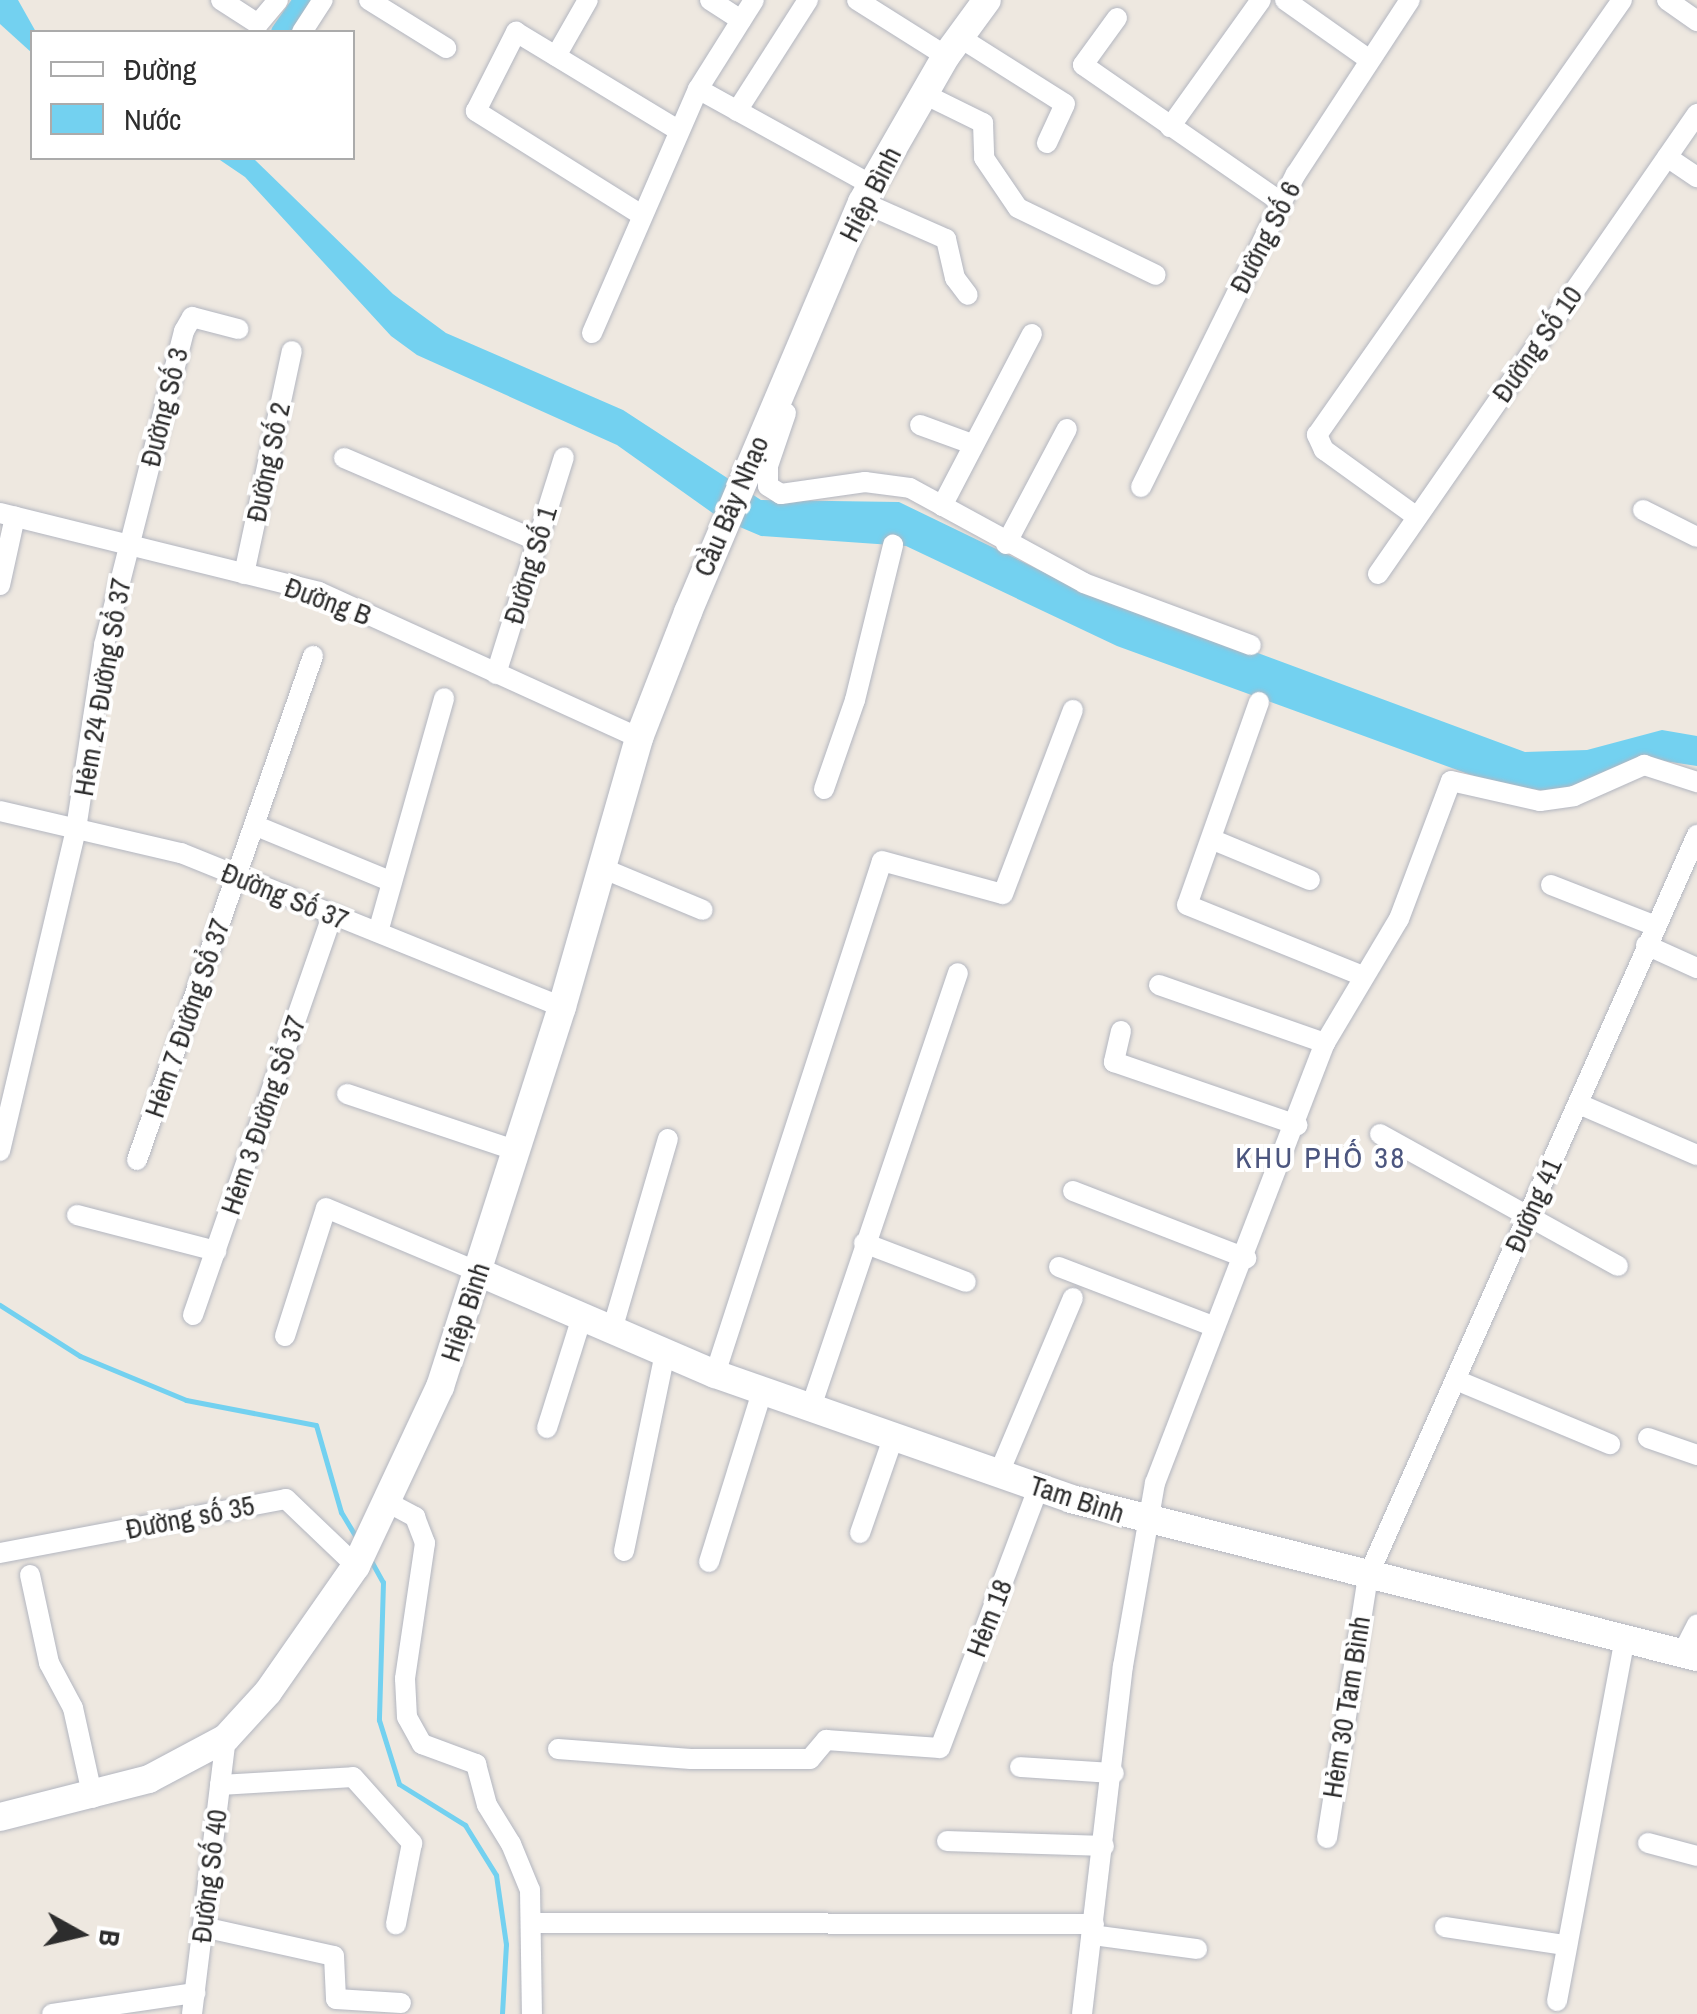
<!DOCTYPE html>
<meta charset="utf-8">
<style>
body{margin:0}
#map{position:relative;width:1697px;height:2014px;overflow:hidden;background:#eee8e0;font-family:"Archivo Narrow",sans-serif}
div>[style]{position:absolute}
.water>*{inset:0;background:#73d1f0}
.stream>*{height:5px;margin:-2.5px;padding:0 2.5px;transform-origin:2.5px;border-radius:2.5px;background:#73d1f0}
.canal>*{height:18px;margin:-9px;padding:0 9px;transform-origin:9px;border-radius:9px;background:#73d1f0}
.roads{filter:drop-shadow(0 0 2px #b3b6c0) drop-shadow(0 0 2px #b3b6c0)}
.street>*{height:20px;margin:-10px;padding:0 10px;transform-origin:10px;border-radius:10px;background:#fff}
.secondary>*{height:28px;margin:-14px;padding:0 14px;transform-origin:14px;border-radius:14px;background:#fff}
span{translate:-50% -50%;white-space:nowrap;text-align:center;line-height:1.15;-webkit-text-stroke:8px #fff;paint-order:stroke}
.street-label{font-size:28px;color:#2d2d2d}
.neighbourhood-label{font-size:30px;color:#4c567f;letter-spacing:2.5px}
.legend{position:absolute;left:30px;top:30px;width:325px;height:130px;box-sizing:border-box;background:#fff;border:2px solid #ababab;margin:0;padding:12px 18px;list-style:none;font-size:30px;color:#2d2d2d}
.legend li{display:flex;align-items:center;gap:20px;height:50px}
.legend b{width:50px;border:2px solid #ababab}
.north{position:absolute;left:30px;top:1884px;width:100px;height:100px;-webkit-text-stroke:8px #fff;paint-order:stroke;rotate:98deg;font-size:28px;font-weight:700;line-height:40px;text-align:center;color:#2d2d2d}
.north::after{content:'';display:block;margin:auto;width:35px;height:45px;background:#2d2d2d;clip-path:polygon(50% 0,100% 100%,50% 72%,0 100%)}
</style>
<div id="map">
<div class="water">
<div style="clip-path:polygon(0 0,18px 0,36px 32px,32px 53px,0 24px)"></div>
<div style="clip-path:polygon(217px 158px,253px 158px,393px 294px,446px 333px,623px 410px,761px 500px,899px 502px,1056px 578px,1525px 752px,1587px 750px,1662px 730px,1697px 736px,1697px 766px,1664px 761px,1552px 792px,1493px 783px,1117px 646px,906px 546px,761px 536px,721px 519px,617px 445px,417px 355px,391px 336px,245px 177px)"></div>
</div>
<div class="stream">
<div style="left:0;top:1305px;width:95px;rotate:32.5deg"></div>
<div style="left:80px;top:1356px;width:115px;rotate:22.5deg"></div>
<div style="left:186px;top:1400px;width:132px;rotate:10.9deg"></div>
<div style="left:316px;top:1425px;width:91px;rotate:74deg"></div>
<div style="left:341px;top:1512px;width:29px;rotate:59deg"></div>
<div style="left:370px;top:1559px;width:26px;rotate:61deg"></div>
<div style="left:383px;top:1582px;width:138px;rotate:91.7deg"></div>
<div style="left:379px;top:1720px;width:67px;rotate:72.6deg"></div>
<div style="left:399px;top:1784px;width:78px;rotate:31.8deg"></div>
<div style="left:465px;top:1825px;width:59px;rotate:58.2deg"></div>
<div style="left:496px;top:1875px;width:70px;rotate:81.8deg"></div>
<div style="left:506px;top:1944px;width:70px;rotate:93.3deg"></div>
</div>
<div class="canal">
<div style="left:280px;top:32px;width:39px;rotate:-55deg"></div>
</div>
<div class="roads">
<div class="street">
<div style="left:221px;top:0;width:44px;rotate:33deg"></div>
<div style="left:258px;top:24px;width:31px;rotate:-50deg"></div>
<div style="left:369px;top:0;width:91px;rotate:31.9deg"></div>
<div style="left:710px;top:0;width:37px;rotate:33deg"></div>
<div style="left:857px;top:0;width:105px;rotate:32.2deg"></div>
<div style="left:1285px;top:0;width:100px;rotate:35.3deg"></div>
<div style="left:1667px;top:0;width:37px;rotate:35deg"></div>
<div style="left:1117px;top:18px;width:58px;rotate:125.9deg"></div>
<div style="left:1083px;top:65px;width:241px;rotate:34.7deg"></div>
<div style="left:302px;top:32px;width:38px;rotate:-57deg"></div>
<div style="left:959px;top:37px;width:125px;rotate:32.3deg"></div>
<div style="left:1065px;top:104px;width:43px;rotate:114.8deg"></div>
<div style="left:556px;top:56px;width:64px;rotate:-60.3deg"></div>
<div style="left:698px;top:89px;width:199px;rotate:28.9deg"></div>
<div style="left:924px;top:94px;width:66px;rotate:26.2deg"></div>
<div style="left:983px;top:123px;width:35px;rotate:88deg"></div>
<div style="left:984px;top:158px;width:60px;rotate:55.8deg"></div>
<div style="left:1018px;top:208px;width:153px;rotate:25.9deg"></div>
<div style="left:737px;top:111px;width:132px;rotate:-57.4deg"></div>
<div style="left:1170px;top:127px;width:156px;rotate:-54.4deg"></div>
<div style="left:1667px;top:157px;width:36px;rotate:34deg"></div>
<div style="left:862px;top:202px;width:92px;rotate:23.8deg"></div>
<div style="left:946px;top:239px;width:40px;rotate:77deg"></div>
<div style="left:955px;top:278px;width:21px;rotate:53deg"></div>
<div style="left:640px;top:214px;width:194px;rotate:-147.9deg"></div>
<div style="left:476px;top:111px;width:89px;rotate:-63.1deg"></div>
<div style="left:516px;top:32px;width:189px;rotate:31.2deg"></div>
<div style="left:592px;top:333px;width:266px;rotate:-66.5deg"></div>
<div style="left:698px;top:89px;width:105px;rotate:-57.8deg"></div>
<div style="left:786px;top:413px;width:56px;rotate:108.8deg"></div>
<div style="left:768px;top:466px;width:20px;rotate:90deg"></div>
<div style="left:768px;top:486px;width:15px;rotate:32deg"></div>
<div style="left:781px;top:494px;width:85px;rotate:-8.1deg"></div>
<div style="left:865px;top:482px;width:45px;rotate:7.6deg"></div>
<div style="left:910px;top:488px;width:198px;rotate:28.6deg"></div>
<div style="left:1084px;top:583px;width:178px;rotate:20.4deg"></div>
<div style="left:920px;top:425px;width:55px;rotate:20.1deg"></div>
<div style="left:344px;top:458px;width:211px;rotate:23.2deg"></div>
<div style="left:1141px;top:487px;width:349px;rotate:-63.7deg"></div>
<div style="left:1296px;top:174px;width:208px;rotate:-56.8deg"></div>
<div style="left:942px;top:506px;width:194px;rotate:-62.4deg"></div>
<div style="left:1643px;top:510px;width:60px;rotate:26.6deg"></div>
<div style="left:0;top:513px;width:329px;rotate:13.9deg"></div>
<div style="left:319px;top:592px;width:352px;rotate:24.5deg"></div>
<div style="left:1417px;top:517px;width:115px;rotate:-144.2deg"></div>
<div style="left:1324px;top:450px;width:17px;rotate:-115deg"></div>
<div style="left:1317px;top:435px;width:531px;rotate:-54.96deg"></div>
<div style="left:1006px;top:544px;width:130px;rotate:-62.1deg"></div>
<div style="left:244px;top:574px;width:228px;rotate:-77.9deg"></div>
<div style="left:1378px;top:574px;width:560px;rotate:-55.26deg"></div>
<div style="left:0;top:585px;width:70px;rotate:-77.6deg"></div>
<div style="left:496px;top:674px;width:227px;rotate:-72.6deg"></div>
<div style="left:1259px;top:702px;width:215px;rotate:109.5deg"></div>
<div style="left:1187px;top:905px;width:187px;rotate:22deg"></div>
<div style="left:824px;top:789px;width:94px;rotate:-70.8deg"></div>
<div style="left:855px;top:700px;width:160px;rotate:-76.2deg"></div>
<div style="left:0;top:811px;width:186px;rotate:13.1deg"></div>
<div style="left:181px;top:853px;width:411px;rotate:22deg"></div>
<div style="left:254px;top:825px;width:149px;rotate:22.4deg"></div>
<div style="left:1211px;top:839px;width:107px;rotate:22.5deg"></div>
<div style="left:602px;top:868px;width:109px;rotate:22.6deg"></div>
<div style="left:1551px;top:885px;width:110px;rotate:21.4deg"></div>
<div style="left:378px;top:932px;width:243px;rotate:-74.2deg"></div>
<div style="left:1646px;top:945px;width:56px;rotate:24.3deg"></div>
<div style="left:1159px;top:985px;width:176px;rotate:19.3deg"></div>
<div style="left:1121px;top:1031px;width:32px;rotate:103deg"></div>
<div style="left:1114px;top:1062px;width:194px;rotate:19deg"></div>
<div style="left:347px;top:1094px;width:179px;rotate:18.5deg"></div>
<div style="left:1579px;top:1104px;width:129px;rotate:23.4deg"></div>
<div style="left:1380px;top:1134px;width:272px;rotate:29deg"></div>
<div style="left:0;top:1151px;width:331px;rotate:-76.7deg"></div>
<div style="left:76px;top:829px;width:186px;rotate:-81.3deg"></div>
<div style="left:104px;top:645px;width:324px;rotate:-75.7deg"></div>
<div style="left:184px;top:331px;width:16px;rotate:-60deg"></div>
<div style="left:192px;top:317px;width:48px;rotate:14.6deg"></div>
<div style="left:137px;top:1160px;width:534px;rotate:-70.75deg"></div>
<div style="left:1073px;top:1191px;width:186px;rotate:21.2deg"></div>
<div style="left:77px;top:1215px;width:144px;rotate:14.5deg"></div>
<div style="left:864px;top:1243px;width:109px;rotate:20.9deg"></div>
<div style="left:1059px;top:1267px;width:167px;rotate:21deg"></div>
<div style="left:193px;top:1315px;width:423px;rotate:-70.8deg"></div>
<div style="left:612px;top:1330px;width:199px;rotate:-73.7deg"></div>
<div style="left:285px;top:1336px;width:134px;rotate:-72.2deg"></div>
<div style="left:326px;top:1208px;width:165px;rotate:22.8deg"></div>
<div style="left:715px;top:1374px;width:539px;rotate:-71.97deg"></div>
<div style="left:882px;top:861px;width:125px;rotate:15.3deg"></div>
<div style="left:1003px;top:894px;width:197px;rotate:-69.2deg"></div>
<div style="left:1456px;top:1380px;width:167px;rotate:22.6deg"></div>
<div style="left:810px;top:1410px;width:461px;rotate:-71.3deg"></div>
<div style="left:547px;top:1428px;width:116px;rotate:-72.5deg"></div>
<div style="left:1648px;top:1438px;width:52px;rotate:19.1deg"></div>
<div style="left:999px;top:1473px;width:190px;rotate:-67.1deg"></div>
<div style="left:389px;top:1503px;width:30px;rotate:28deg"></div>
<div style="left:415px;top:1517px;width:28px;rotate:69deg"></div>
<div style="left:425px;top:1543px;width:137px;rotate:98.4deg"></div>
<div style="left:405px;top:1679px;width:38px;rotate:87deg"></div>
<div style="left:407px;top:1717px;width:31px;rotate:61deg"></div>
<div style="left:422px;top:1744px;width:58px;rotate:20.3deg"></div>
<div style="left:476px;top:1764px;width:42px;rotate:75deg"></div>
<div style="left:487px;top:1805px;width:46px;rotate:58.4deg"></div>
<div style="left:511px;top:1844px;width:50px;rotate:67.6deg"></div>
<div style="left:530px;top:1890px;width:124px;rotate:89.1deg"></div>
<div style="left:860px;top:1533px;width:101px;rotate:-70.8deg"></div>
<div style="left:624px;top:1551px;width:202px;rotate:-78.3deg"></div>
<div style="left:0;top:1553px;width:291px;rotate:-10.7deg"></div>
<div style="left:286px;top:1499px;width:97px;rotate:43.7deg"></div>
<div style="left:709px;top:1562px;width:178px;rotate:-72.7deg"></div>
<div style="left:30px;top:1575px;width:90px;rotate:77.8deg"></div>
<div style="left:49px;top:1663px;width:51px;rotate:61.9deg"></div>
<div style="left:73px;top:1708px;width:92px;rotate:77.5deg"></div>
<div style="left:1683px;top:1652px;width:31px;rotate:-63deg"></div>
<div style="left:558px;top:1749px;width:133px;rotate:4.3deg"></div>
<div style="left:691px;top:1759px;width:119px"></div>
<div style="left:810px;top:1759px;width:25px;rotate:-50deg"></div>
<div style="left:826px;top:1740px;width:114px;rotate:4deg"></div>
<div style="left:940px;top:1748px;width:278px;rotate:-69.3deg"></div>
<div style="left:1020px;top:1767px;width:94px;rotate:3.7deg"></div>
<div style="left:220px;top:1785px;width:133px;rotate:-3.4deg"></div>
<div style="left:353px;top:1777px;width:89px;rotate:48.2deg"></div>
<div style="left:412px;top:1843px;width:83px;rotate:101.2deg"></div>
<div style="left:1327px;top:1838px;width:265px;rotate:-81.1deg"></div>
<div style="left:1368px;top:1576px;width:811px;rotate:-66.06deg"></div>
<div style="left:947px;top:1841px;width:157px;rotate:1.8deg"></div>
<div style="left:1648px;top:1843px;width:51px;rotate:14.9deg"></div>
<div style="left:533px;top:1923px;width:561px;rotate:0.1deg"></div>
<div style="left:203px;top:1927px;width:134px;rotate:12.5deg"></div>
<div style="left:334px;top:1956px;width:43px;rotate:87.3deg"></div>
<div style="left:336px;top:1999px;width:65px;rotate:3.5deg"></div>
<div style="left:1445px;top:1927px;width:120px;rotate:8.6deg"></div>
<div style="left:1092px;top:1935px;width:106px;rotate:7.6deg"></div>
<div style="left:1557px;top:2001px;width:370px;rotate:-79.4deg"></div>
<div style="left:52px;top:2014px;width:145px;rotate:-8.4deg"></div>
<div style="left:192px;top:2014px;width:278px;rotate:-83deg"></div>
<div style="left:1082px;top:2014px;width:350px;rotate:-83.3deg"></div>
<div style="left:1123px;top:1666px;width:186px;rotate:-80.1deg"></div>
<div style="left:1155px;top:1483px;width:472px;rotate:-68.9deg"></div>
<div style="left:1325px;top:1043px;width:144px;rotate:-59.2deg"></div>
<div style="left:1399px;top:919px;width:147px;rotate:-69.4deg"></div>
<div style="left:1451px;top:781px;width:91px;rotate:12.7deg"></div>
<div style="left:1540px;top:801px;width:34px;rotate:-8deg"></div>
<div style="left:1574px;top:796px;width:77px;rotate:-23.9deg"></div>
<div style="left:1644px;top:765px;width:56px;rotate:17.8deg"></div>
</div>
<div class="secondary">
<div style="left:478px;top:1272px;width:258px;rotate:23.3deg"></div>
<div style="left:715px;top:1374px;width:377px;rotate:19.3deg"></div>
<div style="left:1071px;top:1499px;width:646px;rotate:14.17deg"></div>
<div style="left:0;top:1817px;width:154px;rotate:-14.3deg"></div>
<div style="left:149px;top:1779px;width:87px;rotate:-28deg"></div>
<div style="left:226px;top:1738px;width:62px;rotate:-47.6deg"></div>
<div style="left:268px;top:1692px;width:154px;rotate:-55.1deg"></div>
<div style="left:356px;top:1566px;width:198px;rotate:-64.9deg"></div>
<div style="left:440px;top:1387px;width:399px;rotate:-72.2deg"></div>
<div style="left:562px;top:1007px;width:280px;rotate:-74deg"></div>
<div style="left:639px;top:738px;width:135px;rotate:-68.7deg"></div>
<div style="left:688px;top:612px;width:445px;rotate:-67deg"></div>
<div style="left:862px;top:202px;width:168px;rotate:-60.1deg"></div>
<div style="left:946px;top:56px;width:69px;rotate:-53.8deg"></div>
</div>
</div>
<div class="street-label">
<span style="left:870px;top:194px;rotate:-63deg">Hiệp Bình</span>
<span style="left:1265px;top:237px;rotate:-63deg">Đường Số 6</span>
<span style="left:1537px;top:344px;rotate:-55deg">Đường Số 10</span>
<span style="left:164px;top:407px;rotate:-76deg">Đường Số 3</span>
<span style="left:268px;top:462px;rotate:-78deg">Đường Số 2</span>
<span style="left:731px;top:506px;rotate:-67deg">Cầu Bảy Nhạo</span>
<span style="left:530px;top:565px;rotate:-73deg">Đường Số 1</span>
<span style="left:328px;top:601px;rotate:20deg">Đường B</span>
<span style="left:102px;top:687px;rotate:-80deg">Hẻm 24 Đường Sổ 37</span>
<span style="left:285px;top:896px;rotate:22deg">Đường Số 37</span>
<span style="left:187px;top:1018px;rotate:-71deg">Hẻm 7 Đường Sổ 37</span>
<span style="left:263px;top:1115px;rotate:-71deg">Hẻm 3 Đường Sổ 37</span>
<span style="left:1533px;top:1205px;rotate:-66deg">Đường 41</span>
<span style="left:465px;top:1312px;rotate:-72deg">Hiệp Bình</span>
<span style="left:1077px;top:1499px;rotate:18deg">Tam Bình</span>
<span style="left:190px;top:1517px;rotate:-11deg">Đường số 35</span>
<span style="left:989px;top:1618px;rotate:-69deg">Hẻm 18</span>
<span style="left:1346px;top:1707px;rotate:-81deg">Hẻm 30 Tam Bình</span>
<span style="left:209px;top:1876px;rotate:-83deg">Đường Số 40</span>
</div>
<div class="neighbourhood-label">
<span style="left:1321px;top:1157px">KHU PHỐ 38</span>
</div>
<ul class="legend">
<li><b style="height:12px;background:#fff"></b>Đường</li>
<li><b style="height:28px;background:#73d1f0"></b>Nước</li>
</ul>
<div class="north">B</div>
</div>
